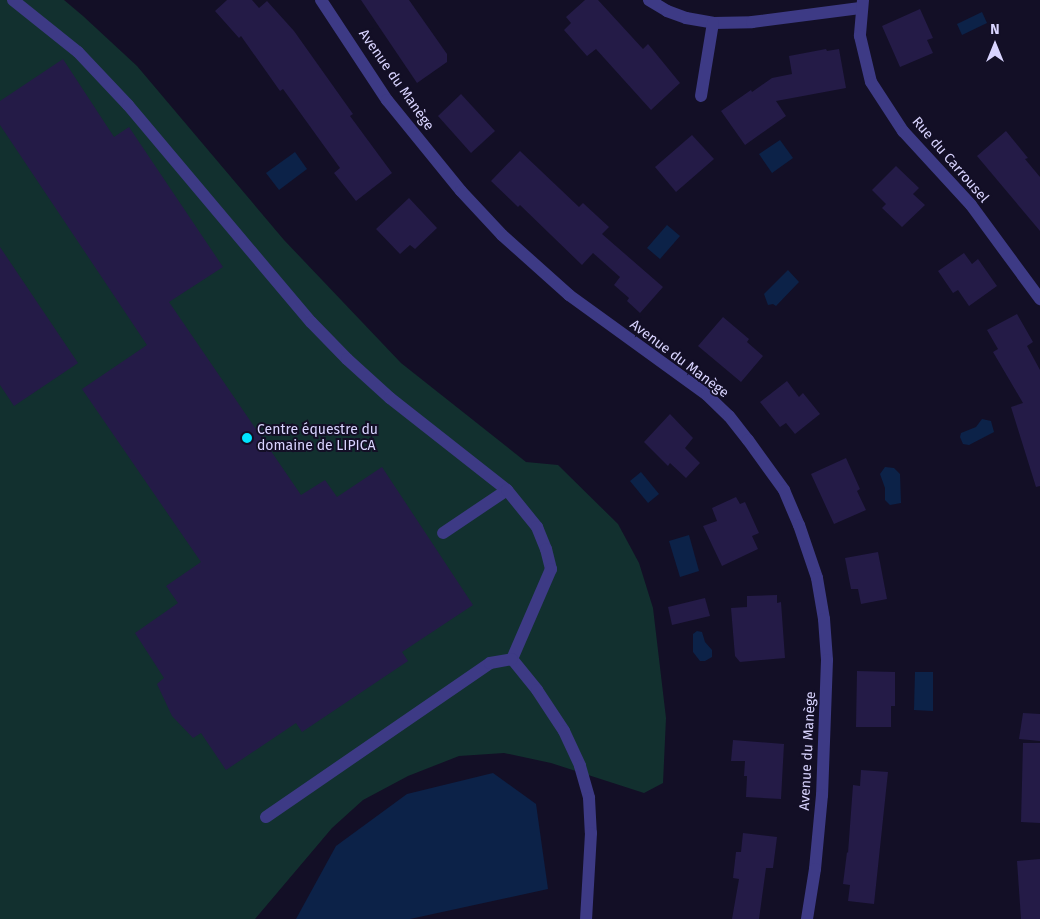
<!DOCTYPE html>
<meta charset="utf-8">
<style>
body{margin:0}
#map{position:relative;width:1040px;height:919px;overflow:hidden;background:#130f26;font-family:"Fira Sans",sans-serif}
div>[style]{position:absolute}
.green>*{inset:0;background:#12302f}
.water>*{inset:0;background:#0c2248}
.building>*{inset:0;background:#241b47}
.service>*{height:12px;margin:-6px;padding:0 6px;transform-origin:6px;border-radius:6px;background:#3d3a85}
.minor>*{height:12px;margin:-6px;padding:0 6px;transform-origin:6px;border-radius:6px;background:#3d3a85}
.dots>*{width:14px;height:14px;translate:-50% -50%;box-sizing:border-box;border:2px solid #130f26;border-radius:50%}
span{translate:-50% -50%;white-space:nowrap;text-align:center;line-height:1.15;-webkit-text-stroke:4px #130f26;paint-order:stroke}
.street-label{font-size:14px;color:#d9d4ff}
.poi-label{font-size:14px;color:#d9d4ff}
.left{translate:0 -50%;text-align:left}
.north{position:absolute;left:970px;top:20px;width:50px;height:50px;-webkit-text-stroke:4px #130f26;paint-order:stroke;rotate:0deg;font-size:14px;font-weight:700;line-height:20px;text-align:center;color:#d9d4ff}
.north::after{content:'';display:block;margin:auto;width:18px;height:22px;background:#d9d4ff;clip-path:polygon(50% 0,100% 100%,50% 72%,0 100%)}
</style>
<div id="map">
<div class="green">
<div style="clip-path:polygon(0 0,64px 0,83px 16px,137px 66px,284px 240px,401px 363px,526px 462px,558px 465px,618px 524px,639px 563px,653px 608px,666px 718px,663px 783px,644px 793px,551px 763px,504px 753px,459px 756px,408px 776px,363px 800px,332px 828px,255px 919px,0 919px)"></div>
</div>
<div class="water">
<div style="clip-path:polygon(982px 12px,987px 23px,962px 35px,957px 24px)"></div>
<div style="clip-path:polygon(780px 140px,793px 158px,772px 173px,759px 154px)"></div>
<div style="clip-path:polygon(295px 152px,307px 169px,279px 190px,266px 173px)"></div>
<div style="clip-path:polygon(667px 225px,680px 236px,660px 259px,647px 248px)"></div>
<div style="clip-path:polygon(788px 270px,799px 282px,776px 306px,773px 304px,768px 305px,764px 294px)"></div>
<div style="clip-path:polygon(982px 419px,991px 421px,994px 432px,969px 445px,963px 444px,960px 437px,961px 433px,976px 427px)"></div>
<div style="clip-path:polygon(885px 467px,894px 468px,900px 474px,901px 503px,890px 505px,885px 500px,885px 488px,880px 474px)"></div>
<div style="clip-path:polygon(641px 472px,659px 494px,648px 503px,630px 481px)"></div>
<div style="clip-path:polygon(689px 535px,699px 571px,680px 577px,669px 541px)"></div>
<div style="clip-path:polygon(697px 631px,702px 632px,705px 642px,712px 650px,712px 657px,705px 661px,700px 661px,693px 652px,693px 634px)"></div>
<div style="clip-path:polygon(915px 672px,933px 672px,933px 711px,914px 710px)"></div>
<div style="clip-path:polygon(493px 773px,536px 804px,548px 889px,410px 919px,296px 919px,336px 846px,407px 794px)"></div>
</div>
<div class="building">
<div style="clip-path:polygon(227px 0,252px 0,259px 8px,267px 1px,294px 31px,353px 114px,350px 116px,392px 173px,356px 201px,334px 173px,340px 168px,283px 89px,280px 91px,241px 36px,239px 38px,215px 11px)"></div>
<div style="clip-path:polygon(361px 0,409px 0,447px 54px,447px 62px,417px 83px)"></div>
<div style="clip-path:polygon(585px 0,598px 0,643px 49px,648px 44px,680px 83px,651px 110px,596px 49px,587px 56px,564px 30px,571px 23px,566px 17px)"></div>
<div style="clip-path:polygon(920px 9px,933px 38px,927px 40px,933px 53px,900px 67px,882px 26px)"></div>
<div style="clip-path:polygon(826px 49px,827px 51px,839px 49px,846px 88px,776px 101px,786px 116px,745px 145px,721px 111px,751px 90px,752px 92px,772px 78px,792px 74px,789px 56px)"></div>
<div style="clip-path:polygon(63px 59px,114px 137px,129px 127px,223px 267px,169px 302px,301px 495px,325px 480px,337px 497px,382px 467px,473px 605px,402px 652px,408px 661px,302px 732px,296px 723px,226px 770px,201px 733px,193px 738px,172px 716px,157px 684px,164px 678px,135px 633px,178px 603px,166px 586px,201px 562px,82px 389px,147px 345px,0 125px,0 101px)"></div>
<div style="clip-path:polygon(461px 94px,495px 131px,471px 153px,438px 116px)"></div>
<div style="clip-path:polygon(1006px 131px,1028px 158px,1025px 159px,1040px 177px,1040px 231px,977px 156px)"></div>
<div style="clip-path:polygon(692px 135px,714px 159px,676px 192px,655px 167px)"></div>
<div style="clip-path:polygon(520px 151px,579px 207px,583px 203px,609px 227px,602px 234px,663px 287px,640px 313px,627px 301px,629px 298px,614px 285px,620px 277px,593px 253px,582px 265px,520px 205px,518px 207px,491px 181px)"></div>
<div style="clip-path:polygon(896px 166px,919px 188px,913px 194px,925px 205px,902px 227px,882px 208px,886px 204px,872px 190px)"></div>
<div style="clip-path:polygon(409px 198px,437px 228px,415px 249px,410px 245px,400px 254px,376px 229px)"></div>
<div style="clip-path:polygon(0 247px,78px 363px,14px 406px,0 385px)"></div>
<div style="clip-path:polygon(964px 253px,972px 264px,978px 259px,997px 286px,969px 306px,958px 290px,953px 293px,938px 271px)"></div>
<div style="clip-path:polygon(1017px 314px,1033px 342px,1027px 346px,1040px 370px,1040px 486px,1036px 487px,1011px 407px,1023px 403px,993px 352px,998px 349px,987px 330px)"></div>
<div style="clip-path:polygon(723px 317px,749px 339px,747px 342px,763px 356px,741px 382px,698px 346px)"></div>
<div style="clip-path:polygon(787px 381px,799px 397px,803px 393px,820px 414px,795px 434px,786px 423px,780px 427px,760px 402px)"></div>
<div style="clip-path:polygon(670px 414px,693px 438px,685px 448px,700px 463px,686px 478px,670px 463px,668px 466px,644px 442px)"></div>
<div style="clip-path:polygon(846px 458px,860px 489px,857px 491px,866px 510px,834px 524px,811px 474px)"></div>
<div style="clip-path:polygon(736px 497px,740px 504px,745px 502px,759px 533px,752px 536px,758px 549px,722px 566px,703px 526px,717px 521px,712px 508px)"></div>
<div style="clip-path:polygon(878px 552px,887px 599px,861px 604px,858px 589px,851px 589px,845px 558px)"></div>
<div style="clip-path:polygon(777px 595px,777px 603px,781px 602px,785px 658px,740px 662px,735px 656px,731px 608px,747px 607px,747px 596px)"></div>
<div style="clip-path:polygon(705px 598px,710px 616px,672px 625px,668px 607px)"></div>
<div style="clip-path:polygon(857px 671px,895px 672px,895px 706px,891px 706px,891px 727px,856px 727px)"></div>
<div style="clip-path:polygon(1023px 713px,1040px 714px,1040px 741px,1019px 739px)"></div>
<div style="clip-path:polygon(733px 740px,784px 744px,781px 799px,746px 797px,747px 776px,744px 776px,745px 761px,731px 761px)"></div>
<div style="clip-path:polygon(1023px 743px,1040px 743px,1040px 823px,1021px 822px)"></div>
<div style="clip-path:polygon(861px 770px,888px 772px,874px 904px,848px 901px,850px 885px,843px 884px,847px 852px,848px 853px,853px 785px,860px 786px)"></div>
<div style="clip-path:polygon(743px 833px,777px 837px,773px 868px,766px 868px,759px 919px,732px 919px,739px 879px,733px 878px,736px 852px,741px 852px)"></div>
<div style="clip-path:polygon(1040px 859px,1040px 919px,1021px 919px,1017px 861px)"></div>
</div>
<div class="service">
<div style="left:13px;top:0;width:83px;rotate:38.7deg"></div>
<div style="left:78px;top:52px;width:73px;rotate:46.7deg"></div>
<div style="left:128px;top:105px;width:284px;rotate:49.9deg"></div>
<div style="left:311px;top:322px;width:52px;rotate:45.8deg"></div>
<div style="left:347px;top:359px;width:58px;rotate:42.2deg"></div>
<div style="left:390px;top:398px;width:149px;rotate:38.2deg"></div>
<div style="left:507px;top:490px;width:77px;rotate:146.1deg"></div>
<div style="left:507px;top:490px;width:48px;rotate:51deg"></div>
<div style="left:537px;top:527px;width:24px;rotate:68deg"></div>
<div style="left:546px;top:549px;width:21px;rotate:76deg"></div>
<div style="left:551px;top:569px;width:98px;rotate:113.4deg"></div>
<div style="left:512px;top:659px;width:40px;rotate:51deg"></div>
<div style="left:537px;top:690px;width:49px;rotate:56.6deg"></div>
<div style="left:564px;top:731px;width:38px;rotate:65deg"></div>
<div style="left:580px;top:766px;width:33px;rotate:74deg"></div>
<div style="left:589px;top:798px;width:35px;rotate:87deg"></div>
<div style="left:591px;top:833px;width:86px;rotate:93.3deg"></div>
<div style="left:266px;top:817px;width:272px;rotate:-34.5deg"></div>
<div style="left:490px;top:663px;width:22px;rotate:-10deg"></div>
</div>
<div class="minor">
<div style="left:321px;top:0;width:120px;rotate:56.6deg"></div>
<div style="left:387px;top:100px;width:117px;rotate:50.9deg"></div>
<div style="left:461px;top:191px;width:60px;rotate:47deg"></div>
<div style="left:502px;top:235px;width:90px;rotate:41.8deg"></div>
<div style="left:569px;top:295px;width:170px;rotate:35.9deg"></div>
<div style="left:707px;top:395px;width:30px;rotate:44deg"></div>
<div style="left:729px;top:416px;width:31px;rotate:52deg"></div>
<div style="left:748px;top:440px;width:62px;rotate:54.2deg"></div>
<div style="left:784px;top:490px;width:38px;rotate:67deg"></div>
<div style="left:799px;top:525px;width:56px;rotate:71.2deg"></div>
<div style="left:817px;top:578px;width:42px;rotate:80.3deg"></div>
<div style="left:824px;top:619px;width:41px;rotate:85.8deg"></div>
<div style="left:827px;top:660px;width:135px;rotate:92.1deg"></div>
<div style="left:822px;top:795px;width:74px;rotate:95.4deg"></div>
<div style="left:815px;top:869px;width:51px;rotate:99.1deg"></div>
<div style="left:649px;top:0;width:21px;rotate:31deg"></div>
<div style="left:667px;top:11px;width:20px;rotate:20deg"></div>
<div style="left:686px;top:18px;width:27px;rotate:10deg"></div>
<div style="left:713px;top:23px;width:39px;rotate:-1deg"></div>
<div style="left:752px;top:22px;width:109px;rotate:-7.4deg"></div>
<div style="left:863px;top:0;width:36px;rotate:95deg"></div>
<div style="left:860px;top:36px;width:47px;rotate:76.6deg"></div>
<div style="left:871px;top:82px;width:59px;rotate:56.9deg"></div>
<div style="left:903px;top:131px;width:100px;rotate:47.4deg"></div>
<div style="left:971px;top:205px;width:117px;rotate:53.7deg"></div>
<div style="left:701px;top:96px;width:74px;rotate:-80.7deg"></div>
</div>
<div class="dots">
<div style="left:247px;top:438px;background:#00e5ff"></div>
</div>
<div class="street-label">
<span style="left:396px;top:80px;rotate:55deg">Avenue du Manège</span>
<span style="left:950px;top:160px;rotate:49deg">Rue du Carrousel</span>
<span style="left:679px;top:359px;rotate:37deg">Avenue du Manège</span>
<span style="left:808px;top:751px;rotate:-87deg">Avenue du Manège</span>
</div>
<div class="poi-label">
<span class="left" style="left:257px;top:438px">Centre équestre du<br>domaine de LIPICA</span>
</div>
<div class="north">N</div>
</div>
